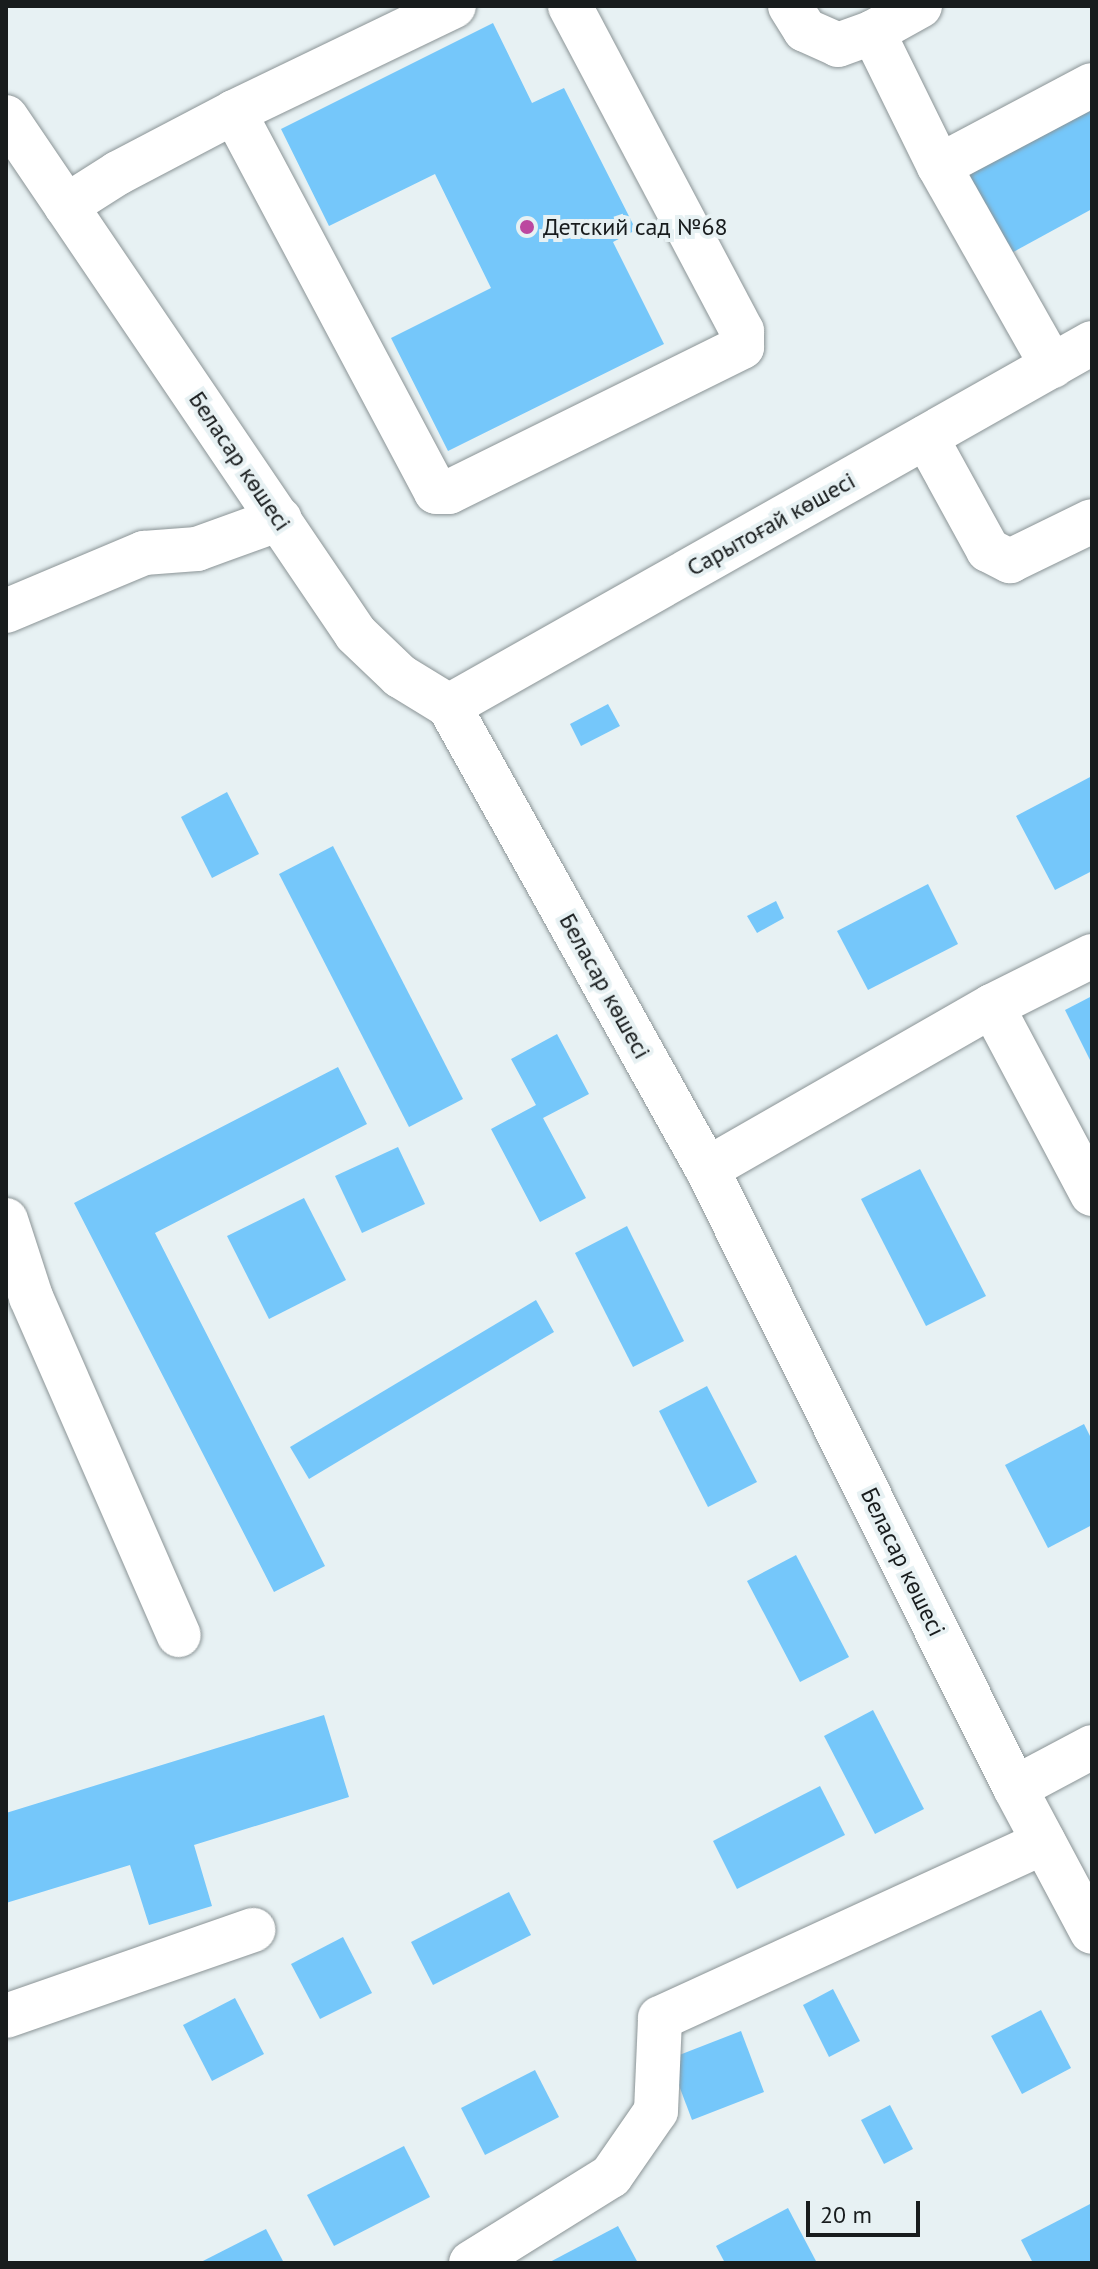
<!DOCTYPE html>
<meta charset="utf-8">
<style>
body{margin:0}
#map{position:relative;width:1098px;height:2269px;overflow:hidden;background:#e7f1f3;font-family:"PT Sans",sans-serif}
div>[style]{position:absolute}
.building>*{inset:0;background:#75c7fa}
.roads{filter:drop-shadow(0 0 2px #8b9496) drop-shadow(0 0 2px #8b9496)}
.minor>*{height:44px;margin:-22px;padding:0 22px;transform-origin:22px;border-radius:22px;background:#fff}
.dots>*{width:22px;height:22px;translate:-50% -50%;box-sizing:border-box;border:4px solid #e7f1f3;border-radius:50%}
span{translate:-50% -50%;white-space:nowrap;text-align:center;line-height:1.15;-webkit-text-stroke:8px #e7f1f3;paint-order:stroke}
.poi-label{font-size:24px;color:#181c1d}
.left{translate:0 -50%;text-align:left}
.street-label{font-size:24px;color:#181c1d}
.frame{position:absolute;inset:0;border:8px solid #181c1d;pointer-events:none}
.scale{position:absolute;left:806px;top:2201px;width:114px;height:36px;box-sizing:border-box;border:4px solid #181c1d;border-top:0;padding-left:10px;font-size:24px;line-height:28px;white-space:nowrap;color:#181c1d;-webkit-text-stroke:6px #e7f1f3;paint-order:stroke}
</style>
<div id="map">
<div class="building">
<div style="clip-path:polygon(493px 23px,532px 103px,564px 88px,636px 230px,613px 242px,664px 344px,448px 451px,391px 338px,491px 288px,435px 174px,329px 226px,281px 129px)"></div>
<div style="clip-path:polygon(1092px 104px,1092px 209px,1006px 256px,962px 176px)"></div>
<div style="clip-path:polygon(608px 704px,620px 726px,581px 746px,570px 724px)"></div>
<div style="clip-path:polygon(1092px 776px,1092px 871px,1055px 890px,1016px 816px)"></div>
<div style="clip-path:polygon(227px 792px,259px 854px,212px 878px,181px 817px)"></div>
<div style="clip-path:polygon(333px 846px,463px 1099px,409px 1127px,279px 874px)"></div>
<div style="clip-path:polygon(928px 884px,958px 944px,868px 990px,837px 931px)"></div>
<div style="clip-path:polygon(776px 901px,784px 918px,757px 933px,747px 916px)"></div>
<div style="clip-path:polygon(1092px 996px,1092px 1064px,1065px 1010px)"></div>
<div style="clip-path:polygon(557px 1034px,589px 1094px,543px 1118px,586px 1198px,540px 1222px,491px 1129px,536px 1105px,511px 1059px)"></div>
<div style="clip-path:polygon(338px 1067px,367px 1124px,155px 1233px,325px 1566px,274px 1592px,74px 1203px)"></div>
<div style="clip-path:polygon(398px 1147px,425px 1204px,362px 1233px,335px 1176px)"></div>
<div style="clip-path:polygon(920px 1169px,986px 1296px,926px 1326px,861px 1199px)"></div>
<div style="clip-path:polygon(304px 1198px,346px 1280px,269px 1319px,227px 1236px)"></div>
<div style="clip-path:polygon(627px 1226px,684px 1341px,633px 1367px,575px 1253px)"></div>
<div style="clip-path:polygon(536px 1300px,554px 1332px,309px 1479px,290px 1447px)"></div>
<div style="clip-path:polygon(707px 1386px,757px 1482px,708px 1507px,659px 1411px)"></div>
<div style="clip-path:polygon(1084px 1424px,1092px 1440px,1092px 1525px,1048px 1548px,1005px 1465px)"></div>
<div style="clip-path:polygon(796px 1555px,849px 1657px,800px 1682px,747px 1581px)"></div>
<div style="clip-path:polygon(873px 1710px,924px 1809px,875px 1834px,824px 1736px)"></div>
<div style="clip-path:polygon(324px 1715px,349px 1797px,194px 1845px,212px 1906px,149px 1925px,130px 1865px,6px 1903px,6px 1813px)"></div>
<div style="clip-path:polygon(820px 1786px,845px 1835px,737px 1889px,713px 1841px)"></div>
<div style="clip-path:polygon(509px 1892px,531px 1935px,433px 1985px,411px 1942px)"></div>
<div style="clip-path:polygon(343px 1937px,372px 1993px,320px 2019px,291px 1964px)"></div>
<div style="clip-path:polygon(833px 1989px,860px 2041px,829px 2057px,803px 2005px)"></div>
<div style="clip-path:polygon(235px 1998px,264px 2054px,212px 2081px,183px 2025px)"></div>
<div style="clip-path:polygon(1041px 2010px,1071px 2068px,1022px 2094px,991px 2036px)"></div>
<div style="clip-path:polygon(741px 2031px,764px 2092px,692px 2120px,669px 2059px)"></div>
<div style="clip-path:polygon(535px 2070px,559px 2117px,485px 2155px,461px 2108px)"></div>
<div style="clip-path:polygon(890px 2105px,913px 2149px,884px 2164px,861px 2120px)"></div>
<div style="clip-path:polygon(404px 2146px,430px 2197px,334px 2246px,307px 2195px)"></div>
<div style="clip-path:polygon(1092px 2203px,1092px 2263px,1033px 2263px,1021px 2240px)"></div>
<div style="clip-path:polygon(788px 2208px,817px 2263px,725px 2263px,716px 2246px)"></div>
<div style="clip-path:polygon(618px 2226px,638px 2263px,548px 2263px)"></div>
<div style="clip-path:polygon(266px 2229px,284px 2263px,199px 2263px)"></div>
</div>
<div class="roads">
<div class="minor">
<div style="left:790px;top:6px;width:28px;rotate:58deg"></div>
<div style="left:805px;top:30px;width:36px;rotate:24deg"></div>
<div style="left:838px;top:45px;width:37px;rotate:-20deg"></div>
<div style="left:920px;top:6px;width:54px;rotate:151deg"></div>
<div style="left:873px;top:32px;width:149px;rotate:63.8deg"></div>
<div style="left:939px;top:166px;width:173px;rotate:-27.9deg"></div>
<div style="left:234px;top:112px;width:430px;rotate:62deg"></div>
<div style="left:436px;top:492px;width:13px"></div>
<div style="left:449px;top:492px;width:327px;rotate:-26.3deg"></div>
<div style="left:742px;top:347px;width:16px;rotate:-90deg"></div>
<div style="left:742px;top:331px;width:368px;rotate:-117.9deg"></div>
<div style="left:6px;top:117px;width:624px;rotate:55.9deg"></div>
<div style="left:356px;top:634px;width:61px;rotate:43.7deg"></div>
<div style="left:400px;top:676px;width:57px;rotate:31.5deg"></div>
<div style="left:449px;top:706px;width:530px;rotate:60.87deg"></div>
<div style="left:707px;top:1169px;width:691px;rotate:63.55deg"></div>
<div style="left:1015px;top:1788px;width:163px;rotate:61.9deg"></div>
<div style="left:939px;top:166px;width:230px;rotate:60.5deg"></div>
<div style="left:66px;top:206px;width:62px;rotate:-32.4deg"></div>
<div style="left:118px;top:173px;width:131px;rotate:-27.7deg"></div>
<div style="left:234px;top:112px;width:244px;rotate:-25.7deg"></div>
<div style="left:926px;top:437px;width:129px;rotate:61.2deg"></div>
<div style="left:988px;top:550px;width:25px;rotate:27deg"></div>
<div style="left:1010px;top:561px;width:91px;rotate:-26deg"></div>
<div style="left:6px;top:611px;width:150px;rotate:-22.8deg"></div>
<div style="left:144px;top:553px;width:53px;rotate:-4.3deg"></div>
<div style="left:197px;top:549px;width:88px;rotate:-19.9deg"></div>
<div style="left:449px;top:706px;width:738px;rotate:-29.45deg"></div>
<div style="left:992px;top:1006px;width:213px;rotate:62deg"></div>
<div style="left:707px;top:1169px;width:328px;rotate:-29.8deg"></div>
<div style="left:992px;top:1006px;width:112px;rotate:-26.6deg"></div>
<div style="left:6px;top:1220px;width:81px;rotate:72deg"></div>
<div style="left:31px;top:1297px;width:369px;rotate:66.4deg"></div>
<div style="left:1015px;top:1788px;width:87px;rotate:-28deg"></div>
<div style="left:6px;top:2016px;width:262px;rotate:-19.2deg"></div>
<div style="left:471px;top:2263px;width:165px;rotate:-31.9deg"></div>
<div style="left:611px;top:2176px;width:79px;rotate:-55.3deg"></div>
<div style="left:656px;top:2111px;width:93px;rotate:-87.5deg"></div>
<div style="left:660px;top:2018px;width:422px;rotate:-24.6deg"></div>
</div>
</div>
<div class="dots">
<div style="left:527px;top:227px;background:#bc48a0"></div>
</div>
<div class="poi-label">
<span class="left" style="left:543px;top:227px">Детский сад №68</span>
</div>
<div class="street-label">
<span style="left:240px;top:461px;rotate:56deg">Беласар көшесі</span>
<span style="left:771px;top:524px;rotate:-29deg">Сарытоғай көшесі</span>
<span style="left:605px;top:986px;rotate:61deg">Беласар көшесі</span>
<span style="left:903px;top:1562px;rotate:64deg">Беласар көшесі</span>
</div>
<div class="frame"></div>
<div class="scale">20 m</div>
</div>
